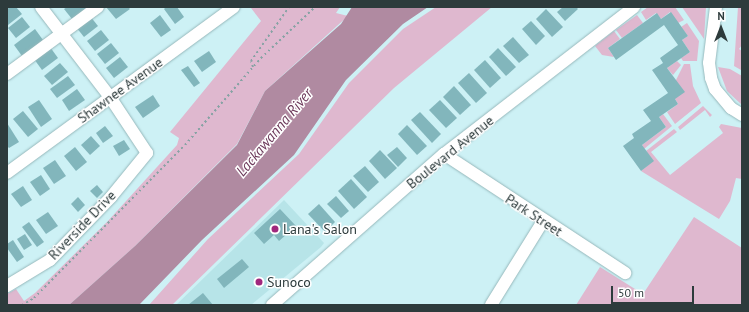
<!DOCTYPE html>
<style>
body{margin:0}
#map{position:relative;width:749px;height:312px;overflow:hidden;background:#cdf1f5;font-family:"PT Sans",sans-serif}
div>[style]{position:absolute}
.built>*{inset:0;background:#b7e4e8}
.green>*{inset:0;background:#dfb8cf}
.water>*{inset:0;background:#b08aa1}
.building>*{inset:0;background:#82b6bc}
.path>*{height:2px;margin-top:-1px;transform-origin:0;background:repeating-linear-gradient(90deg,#87a2a4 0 2px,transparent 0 5px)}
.roads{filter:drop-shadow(0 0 1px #96b8bb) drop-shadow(0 0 1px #96b8bb)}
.minor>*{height:12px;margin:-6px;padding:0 6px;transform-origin:6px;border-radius:6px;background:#fff}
.dots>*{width:11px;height:11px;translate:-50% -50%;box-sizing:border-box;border:2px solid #fff;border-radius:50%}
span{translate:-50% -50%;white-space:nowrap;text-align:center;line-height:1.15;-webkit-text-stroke:3px #fff;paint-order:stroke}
.street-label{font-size:14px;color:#2d3b3c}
.poi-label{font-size:14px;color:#2d3b3c}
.left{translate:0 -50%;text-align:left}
.water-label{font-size:15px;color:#6d3a5b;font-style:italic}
.frame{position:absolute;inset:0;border:8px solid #2d3b3c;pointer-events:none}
.north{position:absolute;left:701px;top:8px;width:40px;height:40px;-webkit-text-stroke:3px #fff;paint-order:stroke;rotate:0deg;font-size:11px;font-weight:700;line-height:16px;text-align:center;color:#2d3b3c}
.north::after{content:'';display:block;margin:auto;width:14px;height:18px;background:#2d3b3c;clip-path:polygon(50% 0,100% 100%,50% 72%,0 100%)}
.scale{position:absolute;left:611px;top:286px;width:83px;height:18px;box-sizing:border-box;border:2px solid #2d3b3c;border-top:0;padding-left:5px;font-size:12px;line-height:14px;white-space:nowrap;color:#2d3b3c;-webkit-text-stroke:3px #fff;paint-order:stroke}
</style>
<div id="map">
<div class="built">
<div style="clip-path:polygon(284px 200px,324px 243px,321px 247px,251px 305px,176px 305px)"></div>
</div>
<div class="green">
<div style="clip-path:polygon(340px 7px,336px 13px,348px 16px,265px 91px,237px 144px,135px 246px,69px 305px,7px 305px,7px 294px,16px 289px,24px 301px,35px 293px,107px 222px,177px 145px,179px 138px,170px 132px,261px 21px,251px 8px)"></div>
<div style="clip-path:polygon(436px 7px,492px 7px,394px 88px,172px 305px,149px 305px,208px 239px,299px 154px,349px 83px,403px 29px)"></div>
<div style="clip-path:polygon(648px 7px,675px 7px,684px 20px,678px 23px,670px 12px,661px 19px,656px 13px,646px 20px,641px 12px)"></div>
<div style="clip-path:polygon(682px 7px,706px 7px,704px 39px)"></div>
<div style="clip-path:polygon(738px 7px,742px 7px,742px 45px,739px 49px,742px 51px,741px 70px,734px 66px)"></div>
<div style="clip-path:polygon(637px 15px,643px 23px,622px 38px,616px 30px)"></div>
<div style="clip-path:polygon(687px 23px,699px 41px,697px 61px,683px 61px,681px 58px,690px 52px,682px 40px,688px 36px,681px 27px)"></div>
<div style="clip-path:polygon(614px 31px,620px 39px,608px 48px,614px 57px,602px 55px,595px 46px)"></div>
<div style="clip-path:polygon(677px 61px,681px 65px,673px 75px,667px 68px)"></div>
<div style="clip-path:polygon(684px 64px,690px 64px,693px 86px,701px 103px,675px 124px,667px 112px,678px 104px,675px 99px,676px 80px)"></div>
<div style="clip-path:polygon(718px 67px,730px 69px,742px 76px,742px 105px,727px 91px)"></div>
<div style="clip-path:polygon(703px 106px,712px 115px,710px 117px,705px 110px,680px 130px,678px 127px)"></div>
<div style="clip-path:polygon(663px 114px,672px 126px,644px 149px,642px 145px,666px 127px,659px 117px)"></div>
<div style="clip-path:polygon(721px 124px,742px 128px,742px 179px,736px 178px,730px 201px,719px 219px,641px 171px,653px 161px,646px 151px,674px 129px,677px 132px,651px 152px,670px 175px,723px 133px,719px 127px)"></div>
<div style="clip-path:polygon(694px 217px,742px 248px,742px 305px,576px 305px,600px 267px,643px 294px)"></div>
</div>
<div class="water">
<div style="clip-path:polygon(352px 7px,428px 7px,403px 24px,346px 80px,294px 155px,202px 240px,139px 305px,69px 305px,135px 246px,237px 145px,265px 91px,341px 24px)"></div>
</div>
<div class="building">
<div style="clip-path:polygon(10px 7px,16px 7px,22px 14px,8px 25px,7px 9px)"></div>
<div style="clip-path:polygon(67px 7px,85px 7px,86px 8px,72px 19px,64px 9px)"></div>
<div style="clip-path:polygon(106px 7px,128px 7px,130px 9px,116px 19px)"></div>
<div style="clip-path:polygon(166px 7px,177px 7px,184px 17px,175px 24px,164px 9px)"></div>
<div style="clip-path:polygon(563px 7px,576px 7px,578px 9px,565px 21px,557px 12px)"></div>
<div style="clip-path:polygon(546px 9px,563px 27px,552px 37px,536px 19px)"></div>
<div style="clip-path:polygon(671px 12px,688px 36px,682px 40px,690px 52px,667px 68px,685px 92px,675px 99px,678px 104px,659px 117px,666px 127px,642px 145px,654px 161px,641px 171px,623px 146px,634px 138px,632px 134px,651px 121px,643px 110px,668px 93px,652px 70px,663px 63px,660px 58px,678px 45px,664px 25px,616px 60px,608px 48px,657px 13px,661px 19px)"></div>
<div style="clip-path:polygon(160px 15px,171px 30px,161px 37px,150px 23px)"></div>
<div style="clip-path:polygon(90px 16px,98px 26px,84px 37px,76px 27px)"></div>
<div style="clip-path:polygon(22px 17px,30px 27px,16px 38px,8px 28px)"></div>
<div style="clip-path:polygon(531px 21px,545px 36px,536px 45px,522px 29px)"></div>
<div style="clip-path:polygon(35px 29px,43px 40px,22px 56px,14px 45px)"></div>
<div style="clip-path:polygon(101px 30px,109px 40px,95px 51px,87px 41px)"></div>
<div style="clip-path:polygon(513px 37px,529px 55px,519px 63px,503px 46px)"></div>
<div style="clip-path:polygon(111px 43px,119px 53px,105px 64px,97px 54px)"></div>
<div style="clip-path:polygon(50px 47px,58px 58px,42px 70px,34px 59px)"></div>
<div style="clip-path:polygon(498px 48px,516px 67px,506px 76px,489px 57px)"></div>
<div style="clip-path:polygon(209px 51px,216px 62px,202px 72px,194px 61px)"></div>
<div style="clip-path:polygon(120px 57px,128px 67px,114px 78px,106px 68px)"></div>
<div style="clip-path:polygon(485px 60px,501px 78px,490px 88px,474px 70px)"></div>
<div style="clip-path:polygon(60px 63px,68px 72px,52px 85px,44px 76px)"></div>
<div style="clip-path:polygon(188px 66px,200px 83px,194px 87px,181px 70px)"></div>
<div style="clip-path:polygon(469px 73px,487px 93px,476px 103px,458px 83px)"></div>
<div style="clip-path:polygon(68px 76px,75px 85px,57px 98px,50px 89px)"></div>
<div style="clip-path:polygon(454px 86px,471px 105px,460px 115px,443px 97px)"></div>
<div style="clip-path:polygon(77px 89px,85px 100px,69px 111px,62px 100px)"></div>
<div style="clip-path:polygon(153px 95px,160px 106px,143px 118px,135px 107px)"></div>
<div style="clip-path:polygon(39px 100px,52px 119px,41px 127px,28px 107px)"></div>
<div style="clip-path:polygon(440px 100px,457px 118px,446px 128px,429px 110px)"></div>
<div style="clip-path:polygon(23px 111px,38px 129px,28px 137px,13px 119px)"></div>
<div style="clip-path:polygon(420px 112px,441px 134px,432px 143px,411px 120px)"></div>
<div style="clip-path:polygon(7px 123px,19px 142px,9px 148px,7px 146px)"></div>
<div style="clip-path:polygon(407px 125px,427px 146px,417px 155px,398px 134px)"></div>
<div style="clip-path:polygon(105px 126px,113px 136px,103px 143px,96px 133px)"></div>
<div style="clip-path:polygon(91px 136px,100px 146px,90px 155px,81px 145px)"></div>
<div style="clip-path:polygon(124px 140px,130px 149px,119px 156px,113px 146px)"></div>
<div style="clip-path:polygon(75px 147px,87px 162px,76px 171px,64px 156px)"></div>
<div style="clip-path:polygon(397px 147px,407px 158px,398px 167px,387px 155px)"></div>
<div style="clip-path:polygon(380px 150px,397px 168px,385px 179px,369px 161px)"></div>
<div style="clip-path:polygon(55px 160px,66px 176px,54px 184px,43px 168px)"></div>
<div style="clip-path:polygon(365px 166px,379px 182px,368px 192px,353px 176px)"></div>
<div style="clip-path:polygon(41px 175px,50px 189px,40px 196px,30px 182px)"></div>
<div style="clip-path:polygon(351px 179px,367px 197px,354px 209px,338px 191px)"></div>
<div style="clip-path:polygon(97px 185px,103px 192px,97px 198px,90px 191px)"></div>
<div style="clip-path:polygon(23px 186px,32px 200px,21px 207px,11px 194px)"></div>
<div style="clip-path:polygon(336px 196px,349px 211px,341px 218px,327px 204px)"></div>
<div style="clip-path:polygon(78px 197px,85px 205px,78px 212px,71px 204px)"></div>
<div style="clip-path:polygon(319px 204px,335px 222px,325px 232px,308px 214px)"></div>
<div style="clip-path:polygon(280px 209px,296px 226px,279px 241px,274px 235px,264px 244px,254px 233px)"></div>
<div style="clip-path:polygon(48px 212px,58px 226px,46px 234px,36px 220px)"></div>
<div style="clip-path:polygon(29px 222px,44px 242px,37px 247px,22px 227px)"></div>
<div style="clip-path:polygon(25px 234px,32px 245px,24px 250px,17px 239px)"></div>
<div style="clip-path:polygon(13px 240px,24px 257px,17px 262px,7px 248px,7px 244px)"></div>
<div style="clip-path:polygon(242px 259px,249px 267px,224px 288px,217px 279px)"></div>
<div style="clip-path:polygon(203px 293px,213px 305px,188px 305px)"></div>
</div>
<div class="path">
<div style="left:253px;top:67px;width:6px;rotate:-108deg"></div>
<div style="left:251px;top:61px;width:66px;rotate:-54.9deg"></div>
<div style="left:22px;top:305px;width:14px;rotate:-30deg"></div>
<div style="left:34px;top:298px;width:215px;rotate:-45.4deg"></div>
<div style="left:185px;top:145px;width:116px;rotate:-48.9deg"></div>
<div style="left:261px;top:58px;width:74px;rotate:-43.4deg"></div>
</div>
<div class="roads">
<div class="minor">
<div style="left:716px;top:7px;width:56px;rotate:97.1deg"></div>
<div style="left:709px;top:63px;width:15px;rotate:82deg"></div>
<div style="left:711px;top:78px;width:12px;rotate:70deg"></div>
<div style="left:715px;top:89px;width:25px;rotate:50deg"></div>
<div style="left:731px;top:108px;width:13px;rotate:32deg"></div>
<div style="left:7px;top:74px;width:113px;rotate:-36.4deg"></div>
<div style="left:444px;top:154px;width:217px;rotate:33.3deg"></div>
<div style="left:7px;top:173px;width:281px;rotate:-36.2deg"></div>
<div style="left:7px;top:286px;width:50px;rotate:-31.2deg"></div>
<div style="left:50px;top:260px;width:88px;rotate:-45.9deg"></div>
<div style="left:111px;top:197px;width:57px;rotate:-50.7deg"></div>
<div style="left:147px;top:153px;width:67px;rotate:-123.5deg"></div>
<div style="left:110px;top:97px;width:113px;rotate:-127.5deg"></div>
<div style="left:272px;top:305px;width:229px;rotate:-41.3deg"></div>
<div style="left:444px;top:154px;width:240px;rotate:-37.7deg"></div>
<div style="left:491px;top:305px;width:99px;rotate:-58.2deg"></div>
</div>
</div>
<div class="dots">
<div style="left:275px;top:229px;background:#a0277d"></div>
<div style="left:259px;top:282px;background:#a0277d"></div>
</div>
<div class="street-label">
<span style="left:120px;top:90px;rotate:-36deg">Shawnee Avenue</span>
<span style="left:450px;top:152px;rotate:-39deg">Boulevard Avenue</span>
<span style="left:534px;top:215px;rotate:33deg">Park Street</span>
<span style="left:82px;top:225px;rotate:-46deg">Riverside Drive</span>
</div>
<div class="poi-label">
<span class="left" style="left:283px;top:229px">Lana's Salon</span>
<span class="left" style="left:267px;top:282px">Sunoco</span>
</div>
<div class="water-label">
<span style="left:274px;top:132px;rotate:-50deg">Lackawanna River</span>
</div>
<div class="frame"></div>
<div class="north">N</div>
<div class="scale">50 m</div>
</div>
